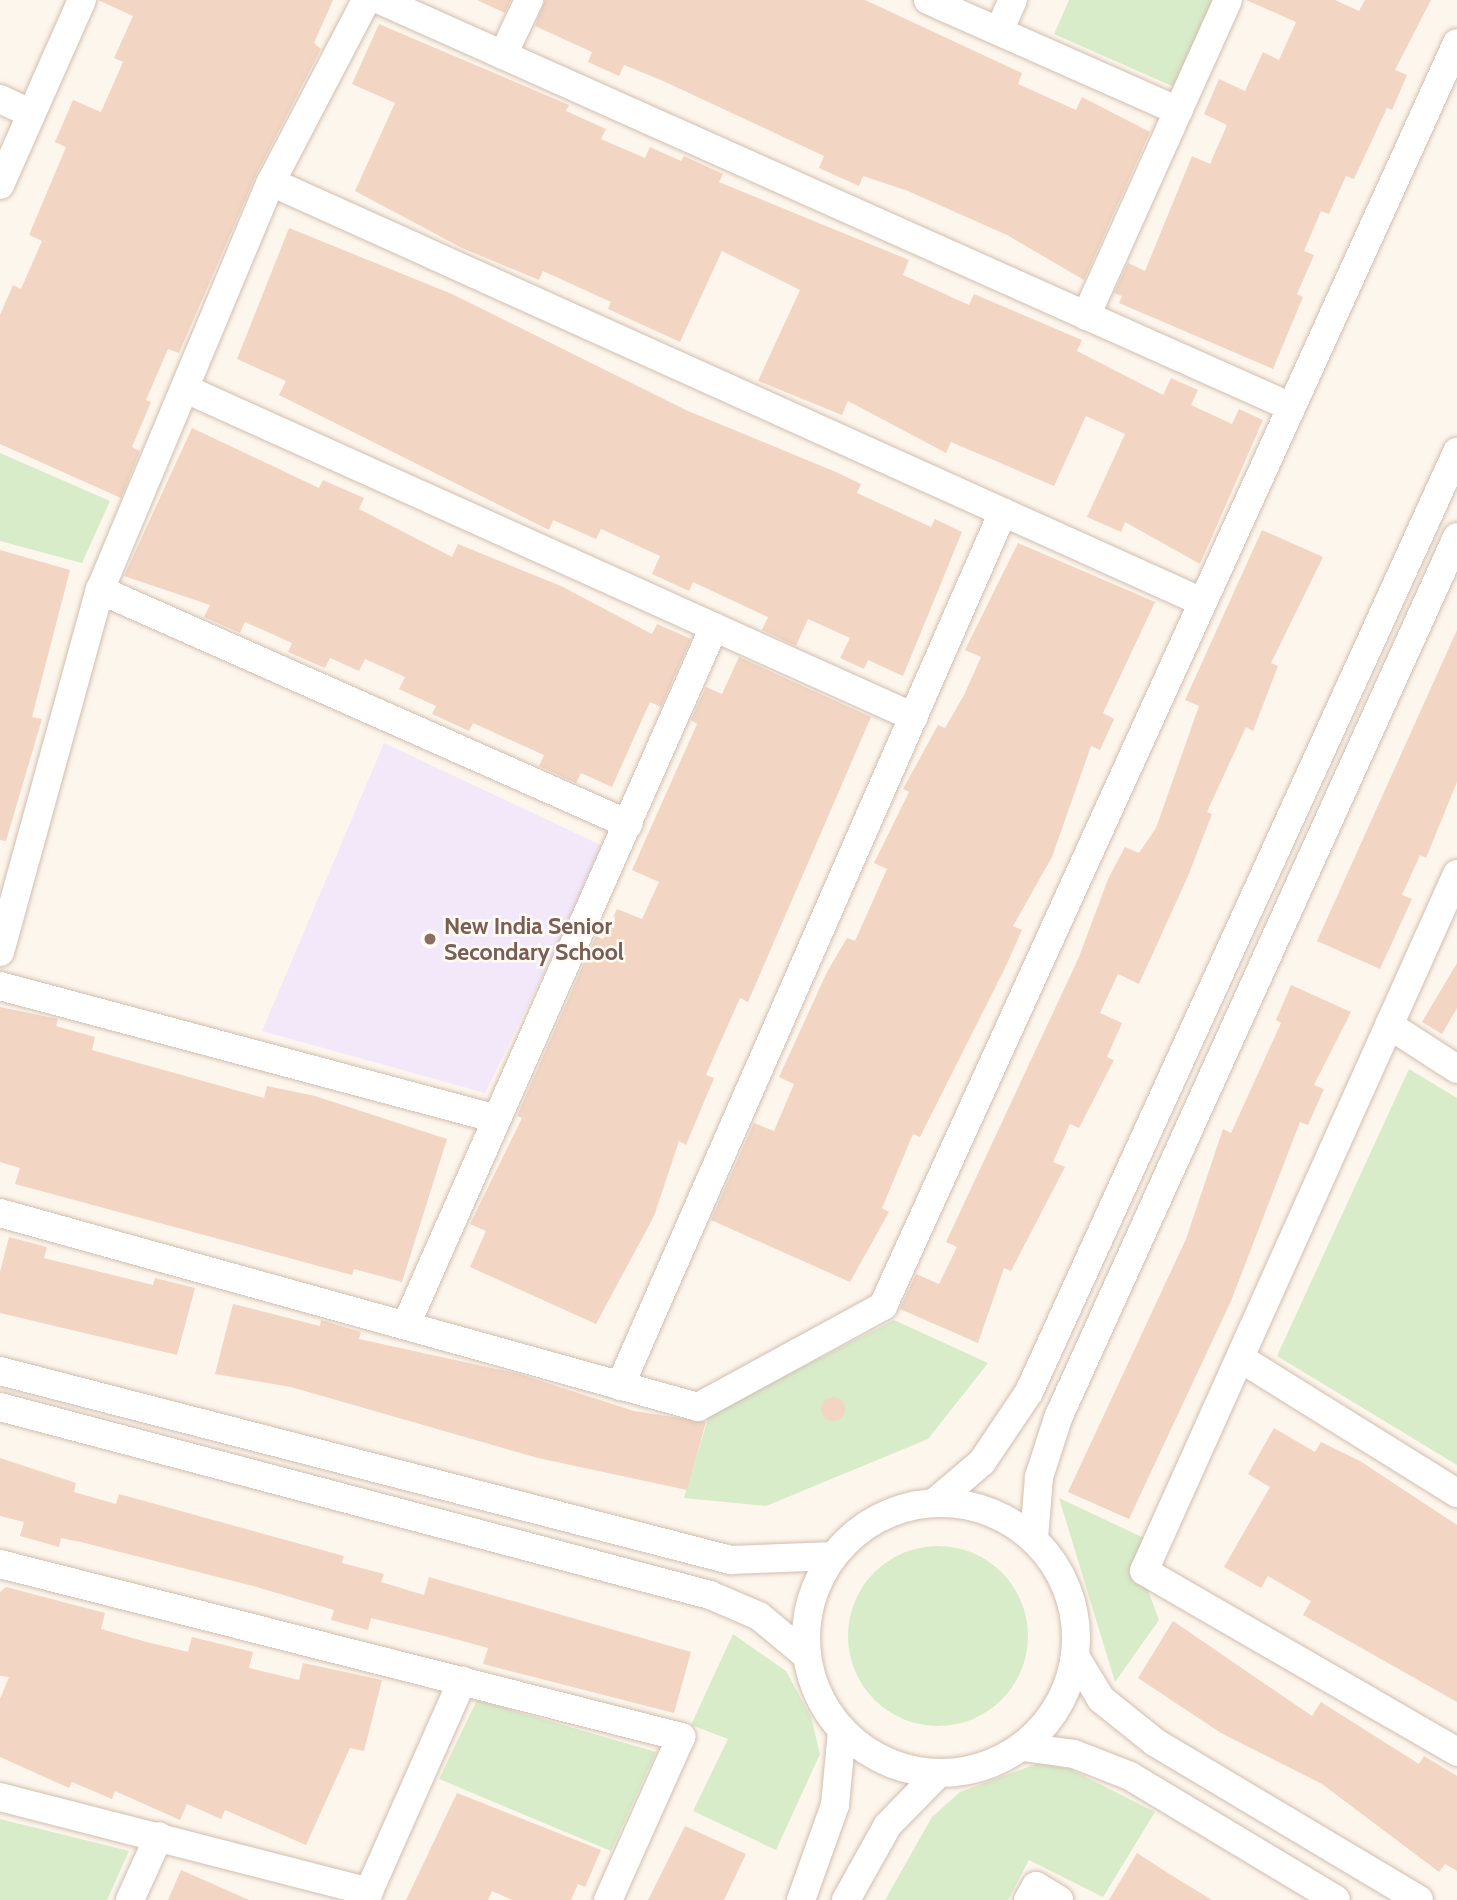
<!DOCTYPE html>
<style>
body{margin:0}
#map{position:relative;width:1457px;height:1900px;overflow:hidden;background:#fdf6ec;font-family:Cabin,sans-serif}
div>[style]{position:absolute}
.education>*{inset:0;background:#f3e8fa}
.green>*{inset:0;background:#d8ecc9}
.round{border-radius:50%}
.building>*{inset:0;background:#f3d5c3}
.roads{filter:drop-shadow(0 0 2px #d1beb0) drop-shadow(0 0 2px #d1beb0)}
.minor>*{height:28px;margin:-14px;padding:0 14px;transform-origin:14px;border-radius:14px;background:#fff}
.minor>.ring{margin:-14px;padding:0;box-sizing:content-box;background:none;border:28px solid #fff;border-radius:50%}
.dots>*{width:19px;height:19px;translate:-50% -50%;box-sizing:border-box;border:4px solid #fffaf3;border-radius:50%}
span{translate:-50% -50%;white-space:nowrap;text-align:center;line-height:1.15;-webkit-text-stroke:5px #fffaf3;paint-order:stroke}
.education-label{font-size:23px;color:#785e54;font-weight:700}
.left{translate:0 -50%;text-align:left}
</style>
<div id="map">
<div class="education">
<div style="clip-path:polygon(384px 743px,605px 847px,485px 1093px,262px 1031px)"></div>
</div>
<div class="green">
<div style="clip-path:polygon(1069px 0,1221px 0,1181px 90px,1054px 34px)"></div>
<div style="clip-path:polygon(0 453px,110px 501px,82px 563px,0 541px)"></div>
<div style="clip-path:polygon(1409px 1069px,1457px 1098px,1457px 1465px,1277px 1356px)"></div>
<div style="clip-path:polygon(894px 1320px,988px 1363px,928px 1439px,766px 1506px,684px 1498px,709px 1415px)"></div>
<div style="clip-path:polygon(1059px 1498px,1146px 1539px,1139px 1566px,1159px 1620px,1115px 1682px)"></div>
<div class="round" style="left:848px;top:1546px;width:180px;height:180px"></div>
<div style="clip-path:polygon(733px 1634px,786px 1671px,811px 1717px,820px 1754px,776px 1850px,693px 1811px,728px 1739px,691px 1725px)"></div>
<div style="clip-path:polygon(477px 1700px,656px 1752px,611px 1851px,439px 1779px)"></div>
<div style="clip-path:polygon(1039px 1763px,1070px 1769px,1155px 1812px,1103px 1897px,1029px 1860px,1008px 1900px,885px 1900px,932px 1817px,960px 1792px)"></div>
<div style="clip-path:polygon(0 1819px,129px 1851px,107px 1900px,0 1900px)"></div>
</div>
<div class="building">
<div style="clip-path:polygon(98px 0,333px 0,314px 43px,321px 49px,256px 175px,179px 353px,168px 349px,146px 400px,151px 402px,132px 447px,140px 451px,121px 498px,0 444px,0 315px,13px 285px,21px 289px,42px 241px,29px 235px,66px 147px,55px 142px,73px 100px,101px 112px,123px 62px,114px 58px,133px 16px)"></div>
<div style="clip-path:polygon(477px 0,511px 0,505px 13px)"></div>
<div style="clip-path:polygon(545px 0,865px 0,1022px 73px,1018px 84px,1076px 110px,1082px 97px,1150px 132px,1084px 280px,1007px 235px,908px 191px,863px 176px,859px 186px,819px 168px,824px 156px,661px 80px,624px 65px,619px 76px,588px 62px,592px 52px,535px 26px)"></div>
<div style="clip-path:polygon(1246px 0,1335px 0,1359px 11px,1365px 0,1431px 0,1395px 70px,1407px 75px,1392px 110px,1387px 108px,1354px 179px,1346px 176px,1329px 214px,1321px 211px,1304px 251px,1314px 255px,1297px 294px,1303px 297px,1273px 369px,1119px 303px,1122px 296px,1114px 293px,1128px 263px,1145px 271px,1192px 156px,1210px 164px,1227px 125px,1204px 114px,1219px 79px,1245px 91px,1263px 52px,1279px 60px,1296px 22px)"></div>
<div style="clip-path:polygon(379px 24px,569px 105px,566px 111px,606px 129px,601px 139px,645px 158px,650px 147px,681px 161px,684px 156px,723px 174px,719px 182px,909px 260px,903px 275px,969px 305px,974px 294px,1082px 340px,1077px 351px,1163px 395px,1171px 378px,1198px 390px,1191px 405px,1232px 424px,1239px 409px,1263px 420px,1200px 564px,1125px 522px,1121px 532px,1087px 517px,1125px 434px,1086px 416px,1054px 486px,951px 442px,946px 453px,848px 401px,842px 415px,758px 381px,800px 290px,722px 251px,680px 342px,608px 309px,611px 302px,543px 271px,539px 280px,462px 248px,355px 191px,395px 103px,352px 84px)"></div>
<div style="clip-path:polygon(289px 228px,452px 294px,688px 411px,836px 472px,861px 484px,857px 493px,931px 527px,935px 519px,962px 532px,903px 676px,868px 660px,864px 669px,840px 658px,850px 638px,808px 619px,796px 646px,762px 630px,768px 617px,693px 582px,689px 591px,652px 574px,660px 556px,601px 529px,596px 539px,553px 520px,549px 530px,279px 395px,286px 381px,237px 359px)"></div>
<div style="clip-path:polygon(192px 428px,319px 488px,323px 480px,364px 498px,359px 509px,452px 557px,458px 544px,561px 586px,652px 634px,657px 624px,691px 639px,661px 707px,650px 702px,612px 787px,581px 773px,576px 783px,539px 766px,544px 755px,473px 723px,469px 731px,432px 714px,436px 706px,399px 689px,405px 677px,365px 659px,359px 671px,330px 658px,325px 668px,288px 652px,292px 643px,245px 622px,240px 633px,204px 617px,210px 605px,124px 576px)"></div>
<div style="clip-path:polygon(1262px 530px,1323px 557px,1271px 663px,1278px 666px,1253px 731px,1246px 727px,1207px 812px,1212px 814px,1188px 876px,1139px 984px,1118px 974px,1100px 1013px,1122px 1023px,1107px 1057px,1114px 1060px,1079px 1128px,1070px 1124px,1053px 1162px,1065px 1167px,1011px 1271px,1004px 1268px,978px 1343px,900px 1309px,916px 1274px,939px 1284px,957px 1247px,946px 1242px,1079px 957px,1108px 879px,1125px 847px,1139px 853px,1156px 828px,1199px 706px,1185px 700px)"></div>
<div style="clip-path:polygon(1018px 543px,1155px 602px,1103px 713px,1114px 719px,1100px 750px,1091px 746px,1052px 857px,1013px 926px,1022px 930px,1006px 966px,920px 1137px,913px 1134px,882px 1208px,889px 1212px,850px 1282px,711px 1220px,754px 1123px,774px 1131px,794px 1084px,779px 1077px,827px 972px,847px 938px,855px 941px,887px 869px,874px 863px,909px 792px,903px 789px,938px 725px,945px 728px,964px 695px,981px 657px,965px 650px)"></div>
<div style="clip-path:polygon(0 550px,70px 570px,32px 717px,42px 719px,6px 841px,0 840px)"></div>
<div style="clip-path:polygon(1457px 630px,1457px 782px,1426px 858px,1420px 855px,1402px 895px,1412px 899px,1380px 969px,1317px 941px)"></div>
<div style="clip-path:polygon(739px 657px,871px 717px,748px 1002px,740px 998px,723px 1036px,706px 1075px,714px 1078px,686px 1145px,679px 1141px,654px 1216px,596px 1324px,470px 1267px,486px 1231px,470px 1224px,522px 1118px,517px 1116px,596px 936px,603px 939px,617px 909px,642px 919px,659px 882px,632px 870px,697px 724px,691px 720px,706px 687px,722px 694px)"></div>
<div style="clip-path:polygon(1457px 963px,1457px 1008px,1442px 1034px,1422px 1022px)"></div>
<div style="clip-path:polygon(1291px 985px,1351px 1012px,1314px 1085px,1324px 1089px,1308px 1125px,1300px 1122px,1231px 1301px,1129px 1519px,1068px 1492px,1186px 1239px,1223px 1129px,1231px 1133px,1281px 1023px,1276px 1020px)"></div>
<div style="clip-path:polygon(0 1007px,58px 1019px,56px 1026px,95px 1037px,92px 1050px,264px 1098px,267px 1086px,315px 1096px,447px 1139px,402px 1282px,354px 1269px,352px 1275px,15px 1184px,20px 1168px,0 1162px)"></div>
<div style="clip-path:polygon(9px 1237px,47px 1247px,44px 1258px,153px 1285px,155px 1278px,195px 1288px,177px 1355px,0 1313px,0 1272px)"></div>
<div style="clip-path:polygon(233px 1304px,320px 1326px,321px 1320px,361px 1332px,359px 1339px,519px 1374px,634px 1411px,706px 1422px,687px 1490px,538px 1458px,291px 1387px,215px 1374px)"></div>
<div class="round" style="left:821px;top:1397px;width:24px;height:24px"></div>
<div style="clip-path:polygon(1274px 1428px,1315px 1452px,1321px 1442px,1360px 1461px,1457px 1525px,1457px 1702px,1303px 1615px,1311px 1601px,1268px 1576px,1261px 1588px,1224px 1567px,1270px 1487px,1248px 1474px)"></div>
<div style="clip-path:polygon(0 1458px,76px 1483px,74px 1492px,116px 1504px,119px 1494px,344px 1556px,342px 1563px,384px 1574px,381px 1582px,424px 1595px,429px 1577px,691px 1652px,674px 1713px,483px 1664px,488px 1648px,444px 1636px,371px 1618px,368px 1630px,331px 1620px,334px 1610px,253px 1586px,85px 1543px,61px 1538px,59px 1547px,20px 1536px,24px 1522px,0 1516px)"></div>
<div style="clip-path:polygon(6px 1587px,105px 1613px,101px 1629px,143px 1641px,188px 1652px,192px 1637px,253px 1652px,249px 1668px,299px 1680px,303px 1663px,382px 1680px,364px 1751px,350px 1748px,306px 1845px,225px 1810px,221px 1819px,187px 1804px,180px 1820px,115px 1791px,112px 1799px,72px 1782px,69px 1788px,0 1757px,0 1699px,9px 1677px,0 1676px,0 1592px)"></div>
<div style="clip-path:polygon(1173px 1621px,1312px 1716px,1321px 1702px,1419px 1764px,1424px 1756px,1457px 1776px,1457px 1871px,1445px 1864px,1439px 1872px,1322px 1784px,1221px 1733px,1138px 1678px)"></div>
<div style="clip-path:polygon(457px 1793px,601px 1850px,585px 1887px,578px 1884px,571px 1900px,512px 1900px,492px 1891px,488px 1900px,406px 1900px)"></div>
<div style="clip-path:polygon(685px 1826px,746px 1854px,724px 1900px,648px 1900px)"></div>
<div style="clip-path:polygon(1137px 1853px,1171px 1875px,1212px 1900px,1109px 1900px)"></div>
<div style="clip-path:polygon(181px 1870px,249px 1900px,168px 1900px)"></div>
</div>
<div class="roads">
<div class="minor">
<div style="left:380px;top:0;width:998px;rotate:24.07deg"></div>
<div style="left:928px;top:0;width:274px;rotate:23.9deg"></div>
<div style="left:999px;top:31px;width:34px;rotate:-66deg"></div>
<div style="left:503px;top:55px;width:61px;rotate:-64.7deg"></div>
<div style="left:0;top:99px;width:33px;rotate:25deg"></div>
<div style="left:271px;top:182px;width:1021px;rotate:24.28deg"></div>
<div style="left:0;top:185px;width:202px;rotate:-66.1deg"></div>
<div style="left:1086px;top:316px;width:346px;rotate:-65.8deg"></div>
<div style="left:188px;top:390px;width:796px;rotate:24.25deg"></div>
<div style="left:100px;top:590px;width:578px;rotate:23.9deg"></div>
<div style="left:1457px;top:874px;width:764px;rotate:114.18deg"></div>
<div style="left:1144px;top:1571px;width:362px;rotate:30deg"></div>
<div style="left:0;top:952px;width:376px;rotate:-74.6deg"></div>
<div style="left:100px;top:590px;width:442px;rotate:-67.3deg"></div>
<div style="left:271px;top:182px;width:205px;rotate:-62.4deg"></div>
<div style="left:0;top:986px;width:514px;rotate:14.98deg"></div>
<div style="left:1389px;top:1025px;width:81px;rotate:32.9deg"></div>
<div style="left:0;top:1213px;width:724px;rotate:15.53deg"></div>
<div style="left:698px;top:1407px;width:211px;rotate:-28.6deg"></div>
<div style="left:883px;top:1306px;width:1387px;rotate:-65.56deg"></div>
<div style="left:406px;top:1325px;width:763px;rotate:-66.19deg"></div>
<div style="left:1240px;top:1358px;width:256px;rotate:31.9deg"></div>
<div style="left:0;top:1371px;width:755px;rotate:14.5deg"></div>
<div style="left:731px;top:1560px;width:102px;rotate:-2.2deg"></div>
<div style="left:620px;top:1386px;width:954px;rotate:-66.34deg"></div>
<div style="left:0;top:1407px;width:734px;rotate:14.83deg"></div>
<div style="left:710px;top:1595px;width:53px;rotate:23.2deg"></div>
<div style="left:759px;top:1616px;width:61px;rotate:39.7deg"></div>
<div class="ring" style="left:806px;top:1503px;width:242px;height:242px"></div>
<div style="left:934px;top:1503px;width:63px;rotate:-40.5deg"></div>
<div style="left:982px;top:1462px;width:84px;rotate:-56.1deg"></div>
<div style="left:1029px;top:1392px;width:1033px;rotate:-65.52deg"></div>
<div style="left:1034px;top:1538px;width:61px;rotate:-85.3deg"></div>
<div style="left:1039px;top:1477px;width:62px;rotate:-72.1deg"></div>
<div style="left:1058px;top:1418px;width:967px;rotate:-65.63deg"></div>
<div style="left:0;top:1564px;width:703px;rotate:14.25deg"></div>
<div style="left:681px;top:1737px;width:179px;rotate:114.1deg"></div>
<div style="left:1075px;top:1656px;width:50px;rotate:58.8deg"></div>
<div style="left:1101px;top:1699px;width:70px;rotate:38.7deg"></div>
<div style="left:1156px;top:1743px;width:306px;rotate:30.8deg"></div>
<div style="left:1023px;top:1747px;width:51px;rotate:7.8deg"></div>
<div style="left:1074px;top:1754px;width:60px;rotate:21.4deg"></div>
<div style="left:1130px;top:1776px;width:240px;rotate:31deg"></div>
<div style="left:0;top:1797px;width:381px;rotate:14.4deg"></div>
<div style="left:130px;top:1900px;width:70px;rotate:-65.6deg"></div>
<div style="left:365px;top:1900px;width:240px;rotate:-66.1deg"></div>
<div style="left:801px;top:1900px;width:101px;rotate:-70.3deg"></div>
<div style="left:835px;top:1805px;width:74px;rotate:-84.6deg"></div>
<div style="left:846px;top:1900px;width:86px;rotate:-60.8deg"></div>
<div style="left:888px;top:1825px;width:71px;rotate:-45.6deg"></div>
<div style="left:1028px;top:1900px;width:16px;rotate:-60deg"></div>
<div style="left:1036px;top:1886px;width:27px;rotate:31deg"></div>
</div>
</div>
<div class="dots">
<div style="left:430px;top:939px;background:#8d6e63"></div>
</div>
<div class="education-label">
<span class="left" style="left:444px;top:939px">New India Senior<br>Secondary School</span>
</div>
</div>
